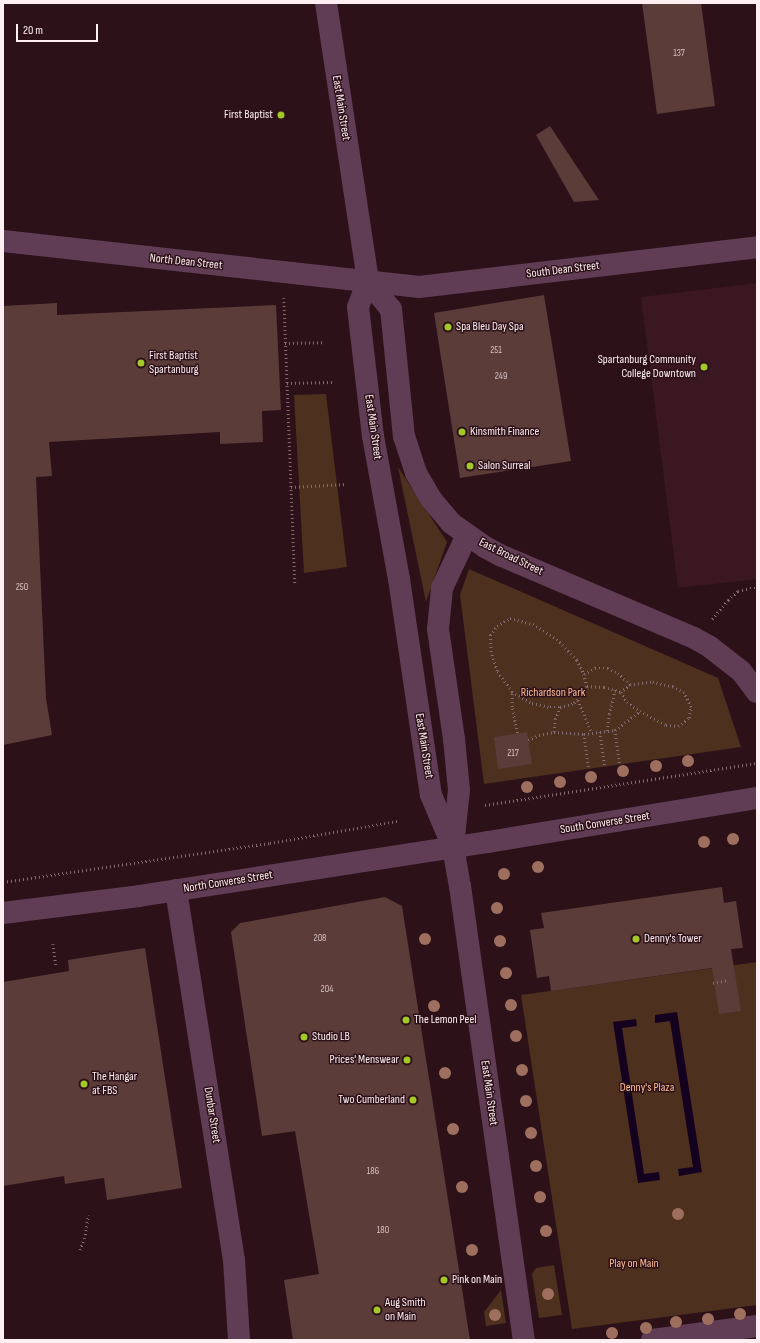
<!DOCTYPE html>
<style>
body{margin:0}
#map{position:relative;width:760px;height:1343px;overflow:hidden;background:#2c1119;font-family:"Sofia Sans Condensed",sans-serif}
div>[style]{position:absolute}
.built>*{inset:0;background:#3a1721}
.green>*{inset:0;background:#4d301e}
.water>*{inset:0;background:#14001f}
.building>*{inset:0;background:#5b3c38}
.path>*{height:2.5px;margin-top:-1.25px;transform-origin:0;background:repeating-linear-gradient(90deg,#826c72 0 1px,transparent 0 4px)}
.minor>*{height:22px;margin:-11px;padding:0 11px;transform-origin:11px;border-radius:11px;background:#603c55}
.tertiary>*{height:22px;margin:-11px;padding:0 11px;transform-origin:11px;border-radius:11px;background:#603c55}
.trees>*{width:12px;height:12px;margin:-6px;border-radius:50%;background:#9e6f5e}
.dots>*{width:11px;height:11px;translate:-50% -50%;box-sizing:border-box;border:2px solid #2c1119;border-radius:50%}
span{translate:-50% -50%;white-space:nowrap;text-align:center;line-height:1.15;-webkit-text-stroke:3px #2c1119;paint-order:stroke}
.number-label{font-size:10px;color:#d6c2c4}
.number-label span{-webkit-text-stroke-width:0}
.street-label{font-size:12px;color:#ffeff2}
.poi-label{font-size:12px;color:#ffeff2}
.right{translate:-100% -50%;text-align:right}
.left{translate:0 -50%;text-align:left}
.park-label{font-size:12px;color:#fcbc96}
.frame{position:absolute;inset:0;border:4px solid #ffeff2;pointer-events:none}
.scale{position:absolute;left:16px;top:24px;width:82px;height:18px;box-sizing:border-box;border:2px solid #ffeff2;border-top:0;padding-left:5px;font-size:12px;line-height:14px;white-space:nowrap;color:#ffeff2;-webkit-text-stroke:3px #2c1119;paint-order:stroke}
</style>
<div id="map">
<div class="built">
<div style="clip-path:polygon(757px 283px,757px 579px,678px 588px,641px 297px)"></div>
</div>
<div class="green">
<div style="clip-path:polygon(326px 394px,347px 567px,304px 573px,294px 395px)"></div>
<div style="clip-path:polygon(398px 467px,447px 542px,426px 602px)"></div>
<div style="clip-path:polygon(469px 569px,718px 678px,741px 747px,484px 784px,460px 595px)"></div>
<div style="clip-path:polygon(757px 962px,757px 1305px,572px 1329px,521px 995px)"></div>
<div style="clip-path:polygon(554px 1265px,562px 1315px,539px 1318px,532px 1274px,536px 1268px)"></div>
<div style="clip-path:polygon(501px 1290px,506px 1323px,486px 1326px,484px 1312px)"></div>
</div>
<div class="water">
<div style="clip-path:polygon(677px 1012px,702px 1172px,679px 1176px,678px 1169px,693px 1167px,670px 1021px,655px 1023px,655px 1015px)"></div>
<div style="clip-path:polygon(636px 1019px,637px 1026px,622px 1028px,644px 1174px,659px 1172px,660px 1180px,638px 1183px,613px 1022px)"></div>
</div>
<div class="building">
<div style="clip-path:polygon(642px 3px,701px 3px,715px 106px,657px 114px)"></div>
<div style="clip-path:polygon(550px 126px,599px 200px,574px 202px,536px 135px)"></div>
<div style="clip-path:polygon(544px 295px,571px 461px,460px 478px,434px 313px)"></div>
<div style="clip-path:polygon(57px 303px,57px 315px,276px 305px,281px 410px,262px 411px,263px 442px,220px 444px,220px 432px,49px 442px,52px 476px,36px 477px,46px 698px,52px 735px,3px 745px,3px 306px)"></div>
<div style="clip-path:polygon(527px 732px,532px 764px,498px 769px,494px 737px)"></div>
<div style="clip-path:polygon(722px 887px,724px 903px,736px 901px,743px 948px,731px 949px,741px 1011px,719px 1014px,712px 968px,551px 991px,549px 976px,537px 978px,530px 930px,544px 928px,541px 913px)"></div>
<div style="clip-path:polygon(385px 897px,402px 906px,470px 1340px,293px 1340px,284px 1280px,319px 1274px,295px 1131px,262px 1136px,231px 932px,240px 923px)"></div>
<div style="clip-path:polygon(145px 948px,182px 1188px,107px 1200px,104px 1178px,65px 1184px,64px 1176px,3px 1186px,3px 982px,69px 971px,68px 960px)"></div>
</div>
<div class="path">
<div style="left:284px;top:298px;width:285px;rotate:87.8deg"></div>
<div style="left:285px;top:343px;width:39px;rotate:-1deg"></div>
<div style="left:287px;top:383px;width:45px;rotate:-1.3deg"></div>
<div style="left:291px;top:487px;width:56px;rotate:-3.1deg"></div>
<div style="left:712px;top:619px;width:25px;rotate:-50deg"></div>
<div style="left:728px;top:600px;width:13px;rotate:-42deg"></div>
<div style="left:738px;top:591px;width:12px;rotate:-14deg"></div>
<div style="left:750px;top:588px;width:7px"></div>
<div style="left:584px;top:674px;width:13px;rotate:-29deg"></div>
<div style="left:595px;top:668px;width:13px"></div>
<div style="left:608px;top:668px;width:11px;rotate:27deg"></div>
<div style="left:618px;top:673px;width:18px;rotate:43deg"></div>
<div style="left:512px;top:692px;width:23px;rotate:29deg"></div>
<div style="left:532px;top:703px;width:18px;rotate:13deg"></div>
<div style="left:550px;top:707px;width:10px"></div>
<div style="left:578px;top:700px;width:36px;rotate:67deg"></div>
<div style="left:615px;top:730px;width:34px;rotate:82deg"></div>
<div style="left:607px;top:731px;width:17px;rotate:-83deg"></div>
<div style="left:609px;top:714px;width:25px;rotate:-76deg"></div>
<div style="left:554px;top:732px;width:13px;rotate:-86deg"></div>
<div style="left:555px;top:719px;width:13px;rotate:-67deg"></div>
<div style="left:560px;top:707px;width:15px;rotate:-16deg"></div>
<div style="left:574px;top:703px;width:21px;rotate:-53deg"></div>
<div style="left:587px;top:686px;width:17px;rotate:3deg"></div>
<div style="left:604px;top:687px;width:18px;rotate:16deg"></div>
<div style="left:621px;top:692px;width:12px;rotate:59deg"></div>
<div style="left:627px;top:702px;width:16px;rotate:35deg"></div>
<div style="left:600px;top:732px;width:34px;rotate:82deg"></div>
<div style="left:517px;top:733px;width:26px;rotate:-101deg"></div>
<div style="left:512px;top:707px;width:15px;rotate:-90deg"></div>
<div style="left:512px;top:692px;width:26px;rotate:-126deg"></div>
<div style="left:497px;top:671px;width:20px;rotate:-108deg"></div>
<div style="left:491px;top:652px;width:17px;rotate:-93deg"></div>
<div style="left:490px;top:635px;width:11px;rotate:-52deg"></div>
<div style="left:497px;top:626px;width:15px;rotate:-32deg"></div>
<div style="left:510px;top:618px;width:24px;rotate:15deg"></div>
<div style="left:533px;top:624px;width:28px;rotate:32deg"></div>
<div style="left:557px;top:639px;width:29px;rotate:46deg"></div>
<div style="left:577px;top:660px;width:16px;rotate:63deg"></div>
<div style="left:584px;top:674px;width:12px;rotate:76deg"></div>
<div style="left:584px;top:734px;width:35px;rotate:82deg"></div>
<div style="left:528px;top:740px;width:12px;rotate:-24deg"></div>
<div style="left:539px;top:735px;width:15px;rotate:-11deg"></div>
<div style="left:554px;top:732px;width:30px;rotate:4deg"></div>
<div style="left:584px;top:734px;width:31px;rotate:-7deg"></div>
<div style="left:615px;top:730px;width:31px;rotate:-37deg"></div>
<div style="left:640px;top:711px;width:30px;rotate:28deg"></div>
<div style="left:666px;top:725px;width:12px;rotate:5deg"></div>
<div style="left:678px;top:726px;width:14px;rotate:-36deg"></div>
<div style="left:689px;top:718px;width:11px;rotate:-80deg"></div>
<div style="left:691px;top:707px;width:16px;rotate:-117deg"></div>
<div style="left:684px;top:693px;width:13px;rotate:-151deg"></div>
<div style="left:673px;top:687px;width:23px;rotate:-167deg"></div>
<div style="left:651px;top:682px;width:20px;rotate:171deg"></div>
<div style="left:631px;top:685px;width:12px;rotate:145deg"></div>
<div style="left:485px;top:805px;width:275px;rotate:-8.8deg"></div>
<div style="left:3px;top:882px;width:270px;rotate:-8.3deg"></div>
<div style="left:270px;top:843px;width:130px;rotate:-9.8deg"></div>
<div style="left:53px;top:944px;width:21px;rotate:82deg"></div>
<div style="left:713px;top:983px;width:15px;rotate:-11deg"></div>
<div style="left:80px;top:1250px;width:16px;rotate:-72deg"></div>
<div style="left:85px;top:1235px;width:20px;rotate:-81deg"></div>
</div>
<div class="minor">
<div style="left:3px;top:241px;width:419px;rotate:6.3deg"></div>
<div style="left:419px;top:287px;width:340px;rotate:-6.7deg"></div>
<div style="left:176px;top:890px;width:375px;rotate:81.1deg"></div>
<div style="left:234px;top:1260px;width:80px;rotate:86.4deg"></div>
<div style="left:3px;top:913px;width:137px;rotate:-7.1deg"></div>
<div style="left:139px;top:896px;width:353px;rotate:-8.8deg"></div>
<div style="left:488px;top:842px;width:273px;rotate:-9.3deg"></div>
<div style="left:652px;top:1340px;width:106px;rotate:-7.6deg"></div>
</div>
<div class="tertiary">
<div style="left:326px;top:3px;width:281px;rotate:81.4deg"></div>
<div style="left:368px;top:281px;width:28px;rotate:111deg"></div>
<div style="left:358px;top:307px;width:130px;rotate:83.4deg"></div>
<div style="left:373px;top:436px;width:145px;rotate:79.7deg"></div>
<div style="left:399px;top:579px;width:218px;rotate:81.6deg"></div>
<div style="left:431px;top:795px;width:56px;rotate:67.1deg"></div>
<div style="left:453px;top:847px;width:40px;rotate:80deg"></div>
<div style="left:460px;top:886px;width:458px;rotate:82deg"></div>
<div style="left:368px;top:281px;width:36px;rotate:51deg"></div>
<div style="left:391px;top:309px;width:128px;rotate:84.2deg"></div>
<div style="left:404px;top:436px;width:39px;rotate:72deg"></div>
<div style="left:416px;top:473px;width:30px;rotate:60deg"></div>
<div style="left:431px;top:499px;width:31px;rotate:50deg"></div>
<div style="left:451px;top:523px;width:42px;rotate:35.2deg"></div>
<div style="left:485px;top:547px;width:19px;rotate:28deg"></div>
<div style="left:502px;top:556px;width:209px;rotate:23.1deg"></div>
<div style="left:694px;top:638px;width:18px;rotate:29deg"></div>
<div style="left:710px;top:647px;width:39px;rotate:38deg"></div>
<div style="left:741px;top:671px;width:26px;rotate:53deg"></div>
<div style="left:453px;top:846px;width:56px;rotate:-83.9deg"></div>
<div style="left:459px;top:790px;width:51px;rotate:-95.6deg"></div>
<div style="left:454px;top:739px;width:111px;rotate:-98.3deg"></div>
<div style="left:438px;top:629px;width:41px;rotate:-84.4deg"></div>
<div style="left:442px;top:588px;width:59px;rotate:-64.7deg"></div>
</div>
<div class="trees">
<div style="left:688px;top:761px"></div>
<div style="left:656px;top:766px"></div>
<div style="left:623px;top:771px"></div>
<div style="left:591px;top:777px"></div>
<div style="left:560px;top:782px"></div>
<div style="left:527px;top:787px"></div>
<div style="left:733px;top:839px"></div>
<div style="left:704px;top:842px"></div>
<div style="left:538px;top:867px"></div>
<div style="left:504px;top:874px"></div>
<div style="left:497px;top:908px"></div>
<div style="left:425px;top:939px"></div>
<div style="left:500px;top:941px"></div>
<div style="left:506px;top:973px"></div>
<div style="left:511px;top:1005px"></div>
<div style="left:434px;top:1006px"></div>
<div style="left:516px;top:1036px"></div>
<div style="left:522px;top:1070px"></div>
<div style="left:445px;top:1073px"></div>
<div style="left:526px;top:1101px"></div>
<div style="left:453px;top:1129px"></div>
<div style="left:531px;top:1133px"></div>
<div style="left:536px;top:1166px"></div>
<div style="left:462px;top:1187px"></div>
<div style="left:540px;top:1197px"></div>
<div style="left:678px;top:1214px"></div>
<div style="left:546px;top:1231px"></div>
<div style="left:472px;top:1250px"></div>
<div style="left:548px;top:1294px"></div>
<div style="left:740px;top:1314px"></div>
<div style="left:495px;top:1315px"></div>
<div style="left:708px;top:1319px"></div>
<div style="left:676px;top:1322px"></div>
<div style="left:646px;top:1328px"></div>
<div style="left:612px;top:1333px"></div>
</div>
<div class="dots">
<div style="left:281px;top:115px;background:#a2c928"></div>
<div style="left:448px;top:327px;background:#a2c928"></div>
<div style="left:141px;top:363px;background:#a2c928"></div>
<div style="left:704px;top:367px;background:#a2c928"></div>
<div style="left:462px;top:432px;background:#a2c928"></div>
<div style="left:470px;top:466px;background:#a2c928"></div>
<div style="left:636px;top:939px;background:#a2c928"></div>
<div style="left:406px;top:1020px;background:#a2c928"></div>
<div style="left:304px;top:1037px;background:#a2c928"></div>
<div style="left:407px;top:1060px;background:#a2c928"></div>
<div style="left:84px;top:1084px;background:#a2c928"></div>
<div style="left:413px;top:1100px;background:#a2c928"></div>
<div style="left:444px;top:1280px;background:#a2c928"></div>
<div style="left:377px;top:1310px;background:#a2c928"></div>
</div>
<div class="number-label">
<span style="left:679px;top:54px">137</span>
<span style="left:496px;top:351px">251</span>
<span style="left:501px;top:377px">249</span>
<span style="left:22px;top:588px">250</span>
<span style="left:513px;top:754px">217</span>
<span style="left:320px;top:939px">208</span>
<span style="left:327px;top:990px">204</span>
<span style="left:373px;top:1172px">186</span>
<span style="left:383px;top:1231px">180</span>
</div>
<div class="street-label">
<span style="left:341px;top:108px;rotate:81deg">East Main Street</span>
<span style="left:186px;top:262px;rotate:6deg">North Dean Street</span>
<span style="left:563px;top:270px;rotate:-7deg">South Dean Street</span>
<span style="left:373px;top:427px;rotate:82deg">East Main Street</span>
<span style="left:511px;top:557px;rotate:26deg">East Broad Street</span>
<span style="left:424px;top:746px;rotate:81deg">East Main Street</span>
<span style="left:605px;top:823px;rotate:-9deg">South Converse Street</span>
<span style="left:228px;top:882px;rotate:-9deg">North Converse Street</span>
<span style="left:489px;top:1093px;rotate:82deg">East Main Street</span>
<span style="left:212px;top:1115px;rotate:81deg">Dunbar Street</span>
</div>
<div class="poi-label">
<span class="right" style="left:273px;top:115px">First Baptist</span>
<span class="left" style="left:456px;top:327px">Spa Bleu Day Spa</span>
<span class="left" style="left:149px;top:363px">First Baptist<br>Spartanburg</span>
<span class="right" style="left:696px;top:367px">Spartanburg Community<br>College Downtown</span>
<span class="left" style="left:470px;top:432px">Kinsmith Finance</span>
<span class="left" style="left:478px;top:466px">Salon Surreal</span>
<span class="left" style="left:644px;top:939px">Denny's Tower</span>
<span class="left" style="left:414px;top:1020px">The Lemon Peel</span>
<span class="left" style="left:312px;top:1037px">Studio LB</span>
<span class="right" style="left:399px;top:1060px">Prices' Menswear</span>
<span class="left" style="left:92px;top:1084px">The Hangar<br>at FBS</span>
<span class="right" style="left:405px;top:1100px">Two Cumberland</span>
<span class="left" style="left:452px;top:1280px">Pink on Main</span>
<span class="left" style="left:385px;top:1310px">Aug Smith<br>on Main</span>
</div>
<div class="park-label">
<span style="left:553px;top:693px">Richardson Park</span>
<span style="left:647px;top:1088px">Denny's Plaza</span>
<span style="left:634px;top:1264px">Play on Main</span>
</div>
<div class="frame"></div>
<div class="scale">20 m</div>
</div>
